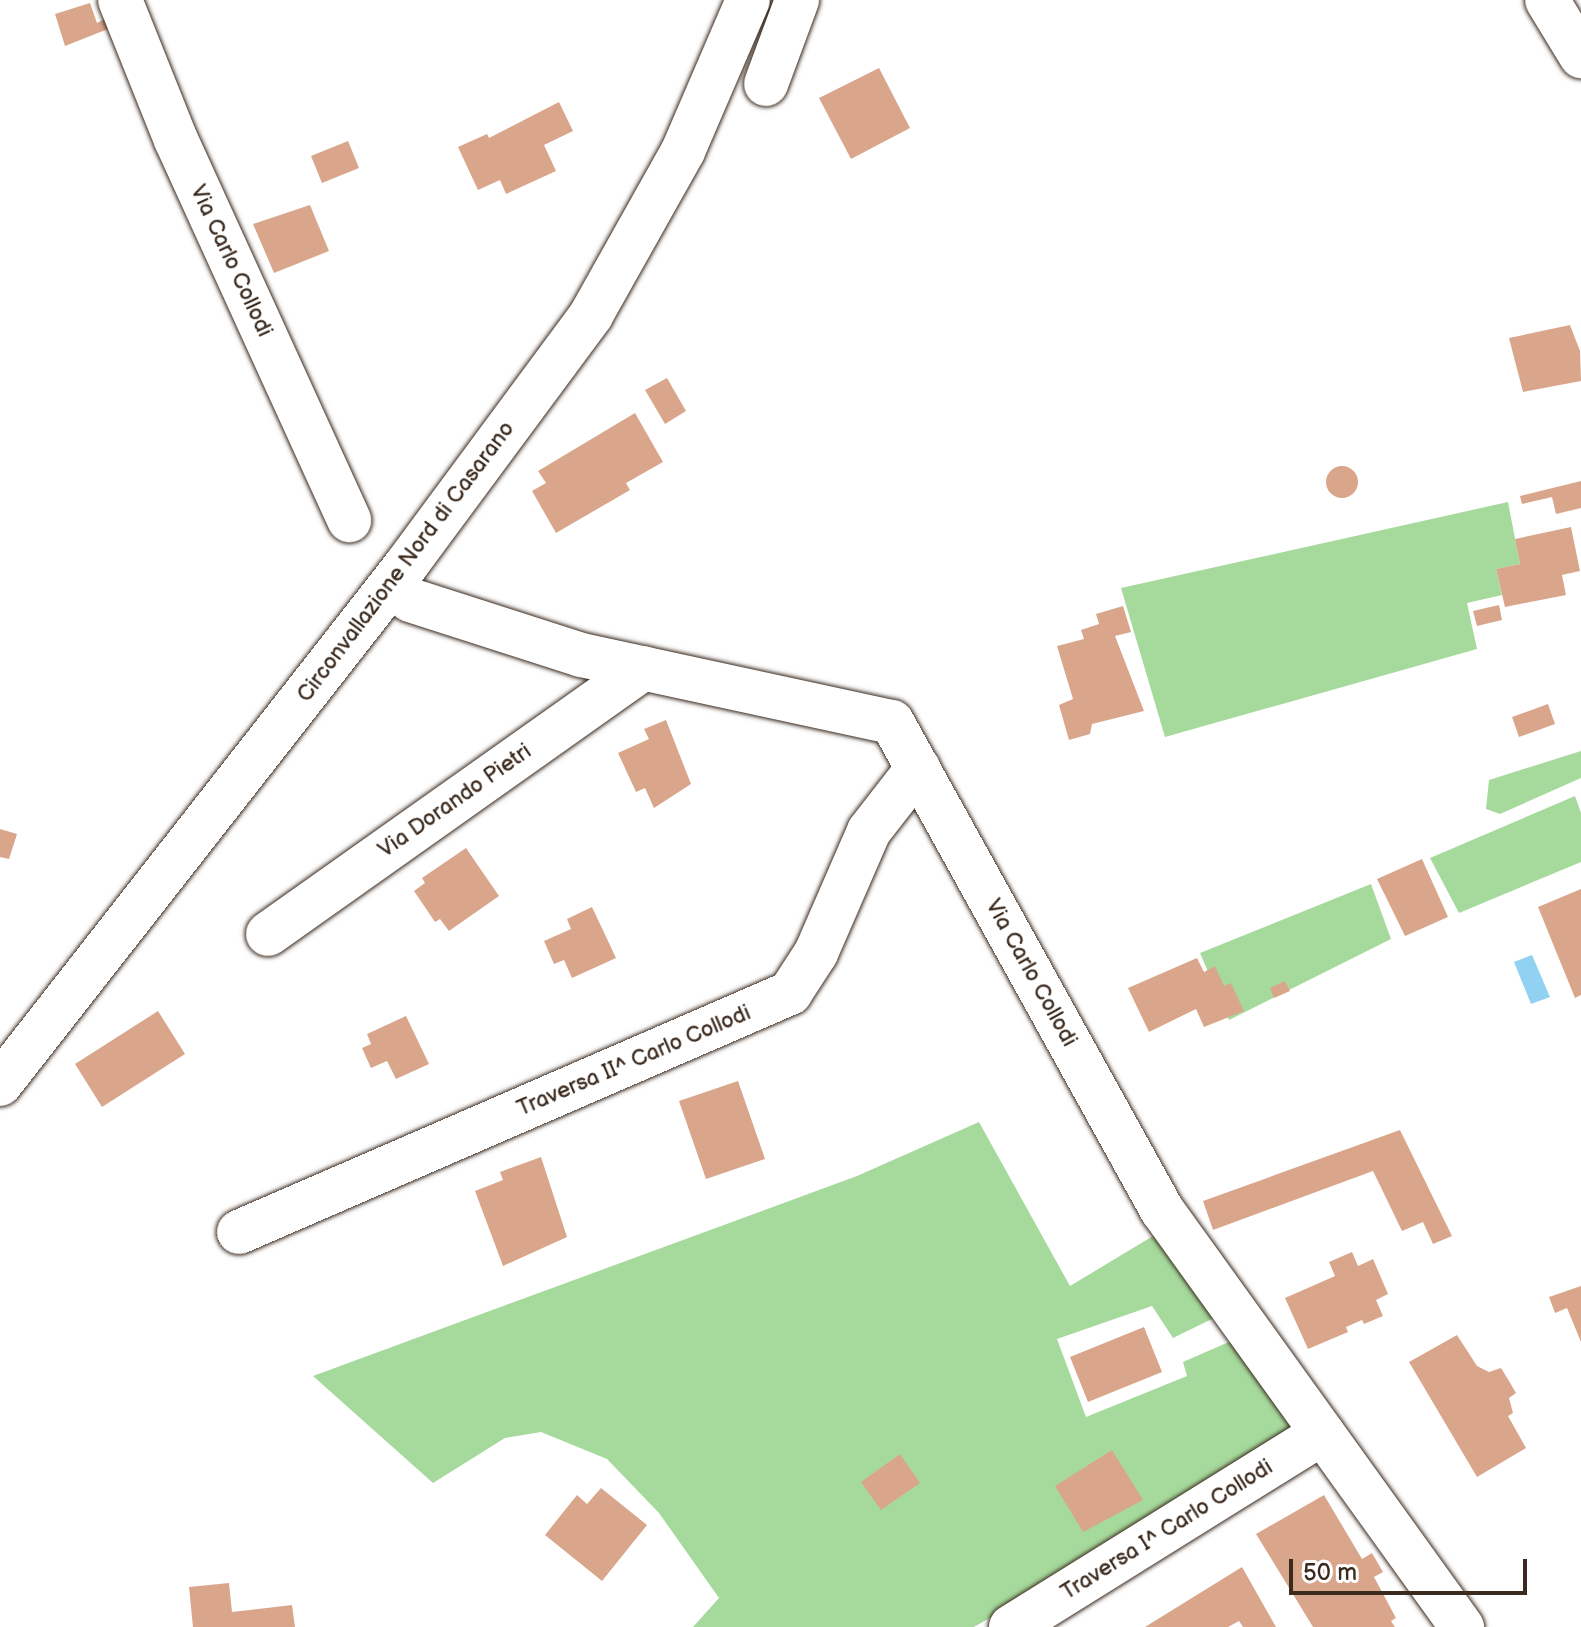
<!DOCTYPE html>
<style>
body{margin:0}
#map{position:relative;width:1581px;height:1627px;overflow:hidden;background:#fff;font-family:"Balsamiq Sans",sans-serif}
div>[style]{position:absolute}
.green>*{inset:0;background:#a6da9c}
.water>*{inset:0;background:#91d1f2}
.building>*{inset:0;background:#d9a68c}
.round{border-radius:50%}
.roads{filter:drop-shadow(0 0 2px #3b2a1e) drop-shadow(0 0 2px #3b2a1e)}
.minor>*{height:44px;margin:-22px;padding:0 22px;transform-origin:22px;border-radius:22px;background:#fff}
.major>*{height:44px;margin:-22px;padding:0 22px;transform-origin:22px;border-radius:22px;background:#fff}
span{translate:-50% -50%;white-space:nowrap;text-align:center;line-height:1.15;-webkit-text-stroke:7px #fff;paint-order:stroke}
.street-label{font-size:22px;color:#3b2a1e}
.scale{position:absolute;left:1289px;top:1559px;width:238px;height:36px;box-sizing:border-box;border:4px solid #3b2a1e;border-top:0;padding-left:10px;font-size:24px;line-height:28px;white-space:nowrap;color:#3b2a1e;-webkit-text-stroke:6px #fff;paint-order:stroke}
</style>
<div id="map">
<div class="green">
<div style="clip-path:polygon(1508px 502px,1520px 564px,1496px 569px,1502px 595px,1467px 603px,1477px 649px,1165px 737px,1121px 588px)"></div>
<div style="clip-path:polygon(1581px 751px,1581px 778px,1500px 814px,1486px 809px,1489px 780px)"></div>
<div style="clip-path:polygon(1575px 796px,1581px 813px,1581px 862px,1459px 913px,1430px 858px)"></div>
<div style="clip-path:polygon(1371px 884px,1391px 939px,1229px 1020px,1200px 953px)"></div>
<div style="clip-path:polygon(979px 1122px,1070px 1286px,1158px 1233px,1216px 1317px,1173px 1338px,1152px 1306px,1057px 1339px,1086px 1417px,1187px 1376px,1183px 1362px,1231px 1341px,1303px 1438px,974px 1627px,693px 1627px,719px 1598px,659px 1513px,607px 1459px,541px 1432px,505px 1438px,433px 1483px,313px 1376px,857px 1176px)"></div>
</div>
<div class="water">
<div style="clip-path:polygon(1532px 955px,1550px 997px,1531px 1004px,1514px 962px)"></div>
</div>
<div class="building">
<div style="clip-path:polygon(90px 3px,97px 23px,105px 19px,108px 29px,65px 46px,55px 14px)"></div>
<div style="clip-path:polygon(879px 68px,910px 128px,851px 159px,819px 98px)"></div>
<div style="clip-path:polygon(559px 102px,573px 131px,544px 145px,556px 171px,506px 194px,500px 180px,478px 190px,458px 147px,487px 134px,489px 138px)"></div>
<div style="clip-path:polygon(348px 141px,359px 168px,322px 183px,311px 156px)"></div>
<div style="clip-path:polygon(310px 205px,329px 251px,274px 273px,253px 224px)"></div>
<div style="clip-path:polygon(1570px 325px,1580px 351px,1581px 381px,1523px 392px,1509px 338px)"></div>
<div style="clip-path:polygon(667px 378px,686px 411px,665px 424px,645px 390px)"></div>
<div style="clip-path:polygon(635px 413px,663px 462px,626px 483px,630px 490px,556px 533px,532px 491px,546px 483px,538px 471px)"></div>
<div class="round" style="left:1326px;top:466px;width:32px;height:32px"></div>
<div style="clip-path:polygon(1581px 481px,1581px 508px,1556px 514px,1552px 497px,1522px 504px,1520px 496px)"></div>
<div style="clip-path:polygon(1571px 527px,1580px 571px,1562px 575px,1566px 595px,1505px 607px,1496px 569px,1520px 564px,1515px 539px)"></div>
<div style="clip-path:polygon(1499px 605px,1502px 620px,1477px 626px,1473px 611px)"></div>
<div style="clip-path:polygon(1123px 606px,1131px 632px,1115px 636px,1144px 711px,1092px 724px,1090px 734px,1069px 740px,1059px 705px,1073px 699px,1057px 646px,1084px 639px,1081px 630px,1099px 624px,1096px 614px)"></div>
<div style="clip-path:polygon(1548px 704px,1555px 724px,1519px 737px,1512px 717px)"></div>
<div style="clip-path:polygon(666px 720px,691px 784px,654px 808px,645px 788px,636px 792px,618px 753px,649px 739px,644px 729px)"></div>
<div style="clip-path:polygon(0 829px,17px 834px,9px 859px,0 857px)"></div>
<div style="clip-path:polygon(466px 848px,499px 896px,449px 931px,440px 919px,435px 922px,414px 891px,425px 883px,422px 878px)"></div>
<div style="clip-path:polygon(1422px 859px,1448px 917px,1405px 936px,1377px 879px)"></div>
<div style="clip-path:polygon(1581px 889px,1581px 995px,1575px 998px,1538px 907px)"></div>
<div style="clip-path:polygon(592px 907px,616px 958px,572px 978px,564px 960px,554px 964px,544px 941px,571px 929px,567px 919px)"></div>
<div style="clip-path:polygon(1197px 958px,1204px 972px,1215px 966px,1224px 986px,1231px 983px,1244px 1011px,1204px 1027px,1196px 1009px,1149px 1032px,1128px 988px)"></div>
<div style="clip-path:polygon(1285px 981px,1290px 991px,1274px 998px,1270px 988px)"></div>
<div style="clip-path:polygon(158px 1011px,185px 1054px,102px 1107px,75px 1064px)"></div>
<div style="clip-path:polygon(406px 1016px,429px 1064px,396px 1079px,387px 1061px,371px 1068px,362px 1048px,371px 1044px,367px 1034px)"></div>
<div style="clip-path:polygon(738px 1081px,765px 1159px,706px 1179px,679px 1101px)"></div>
<div style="clip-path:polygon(1400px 1130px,1452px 1236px,1433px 1244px,1423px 1222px,1402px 1231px,1373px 1171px,1213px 1230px,1203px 1201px)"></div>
<div style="clip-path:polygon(541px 1157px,567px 1237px,503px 1266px,475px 1191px,503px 1180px,500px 1172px)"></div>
<div style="clip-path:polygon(1352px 1252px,1358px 1266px,1373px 1259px,1388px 1294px,1376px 1300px,1383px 1316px,1364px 1324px,1362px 1320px,1346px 1327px,1348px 1332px,1308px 1349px,1285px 1298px,1335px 1276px,1329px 1262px)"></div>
<div style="clip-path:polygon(1581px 1286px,1581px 1342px,1567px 1308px,1555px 1313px,1549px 1297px)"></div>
<div style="clip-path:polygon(1144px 1327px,1162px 1372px,1088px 1402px,1070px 1357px)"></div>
<div style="clip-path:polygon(1457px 1335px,1477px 1366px,1489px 1372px,1501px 1368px,1509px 1381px,1516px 1393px,1509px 1398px,1513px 1413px,1508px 1416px,1526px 1448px,1477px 1477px,1409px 1362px)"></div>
<div style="clip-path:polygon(1112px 1450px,1143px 1500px,1083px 1532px,1055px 1486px)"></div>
<div style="clip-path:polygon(900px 1454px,920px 1483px,881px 1510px,861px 1482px)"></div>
<div style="clip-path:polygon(601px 1488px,647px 1525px,602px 1581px,545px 1535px,577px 1495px,587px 1504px)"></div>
<div style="clip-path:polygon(1324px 1495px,1362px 1559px,1372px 1553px,1383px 1572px,1374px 1577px,1396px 1618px,1391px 1621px,1395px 1627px,1313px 1627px,1256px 1534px)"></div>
<div style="clip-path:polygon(1242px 1567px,1276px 1627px,1243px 1627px,1239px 1621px,1228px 1627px,1145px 1627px)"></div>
<div style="clip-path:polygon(229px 1583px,232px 1612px,292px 1605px,295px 1627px,193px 1627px,189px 1587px)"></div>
</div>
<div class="roads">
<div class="minor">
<div style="left:120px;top:0;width:151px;rotate:68.2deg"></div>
<div style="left:176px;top:140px;width:418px;rotate:65.5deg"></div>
<div style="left:1547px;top:0;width:66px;rotate:58.7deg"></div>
<div style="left:766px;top:84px;width:90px;rotate:-69.7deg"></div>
<div style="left:410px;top:600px;width:180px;rotate:17.8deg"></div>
<div style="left:581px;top:655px;width:318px;rotate:12.2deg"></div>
<div style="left:892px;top:722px;width:558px;rotate:61.05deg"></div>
<div style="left:1162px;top:1210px;width:514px;rotate:54.27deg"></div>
<div style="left:268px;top:934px;width:460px;rotate:-35.3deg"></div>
<div style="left:239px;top:1232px;width:601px;rotate:-23.45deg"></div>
<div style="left:790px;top:993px;width:48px;rotate:-57deg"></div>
<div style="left:816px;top:953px;width:133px;rotate:-66.5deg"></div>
<div style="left:869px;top:831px;width:80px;rotate:-52.1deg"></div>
<div style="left:1011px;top:1627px;width:367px;rotate:-31.9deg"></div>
</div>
<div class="major">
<div style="left:0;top:1084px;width:660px;rotate:-51.95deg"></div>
<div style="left:407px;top:564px;width:310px;rotate:-53.5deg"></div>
<div style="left:591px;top:315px;width:188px;rotate:-60.7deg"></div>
<div style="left:683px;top:151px;width:164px;rotate:-66.7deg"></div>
</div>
</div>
<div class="street-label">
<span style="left:231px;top:261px;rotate:65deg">Via Carlo Collodi</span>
<span style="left:406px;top:562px;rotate:-53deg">Circonvallazione Nord di Casarano</span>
<span style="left:455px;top:801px;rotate:-35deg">Via Dorando Pietri</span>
<span style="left:1031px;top:973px;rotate:61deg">Via Carlo Collodi</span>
<span style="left:634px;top:1061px;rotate:-23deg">Traversa II^ Carlo Collodi</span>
<span style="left:1167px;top:1530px;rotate:-32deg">Traversa I^ Carlo Collodi</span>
</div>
<div class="scale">50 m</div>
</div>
